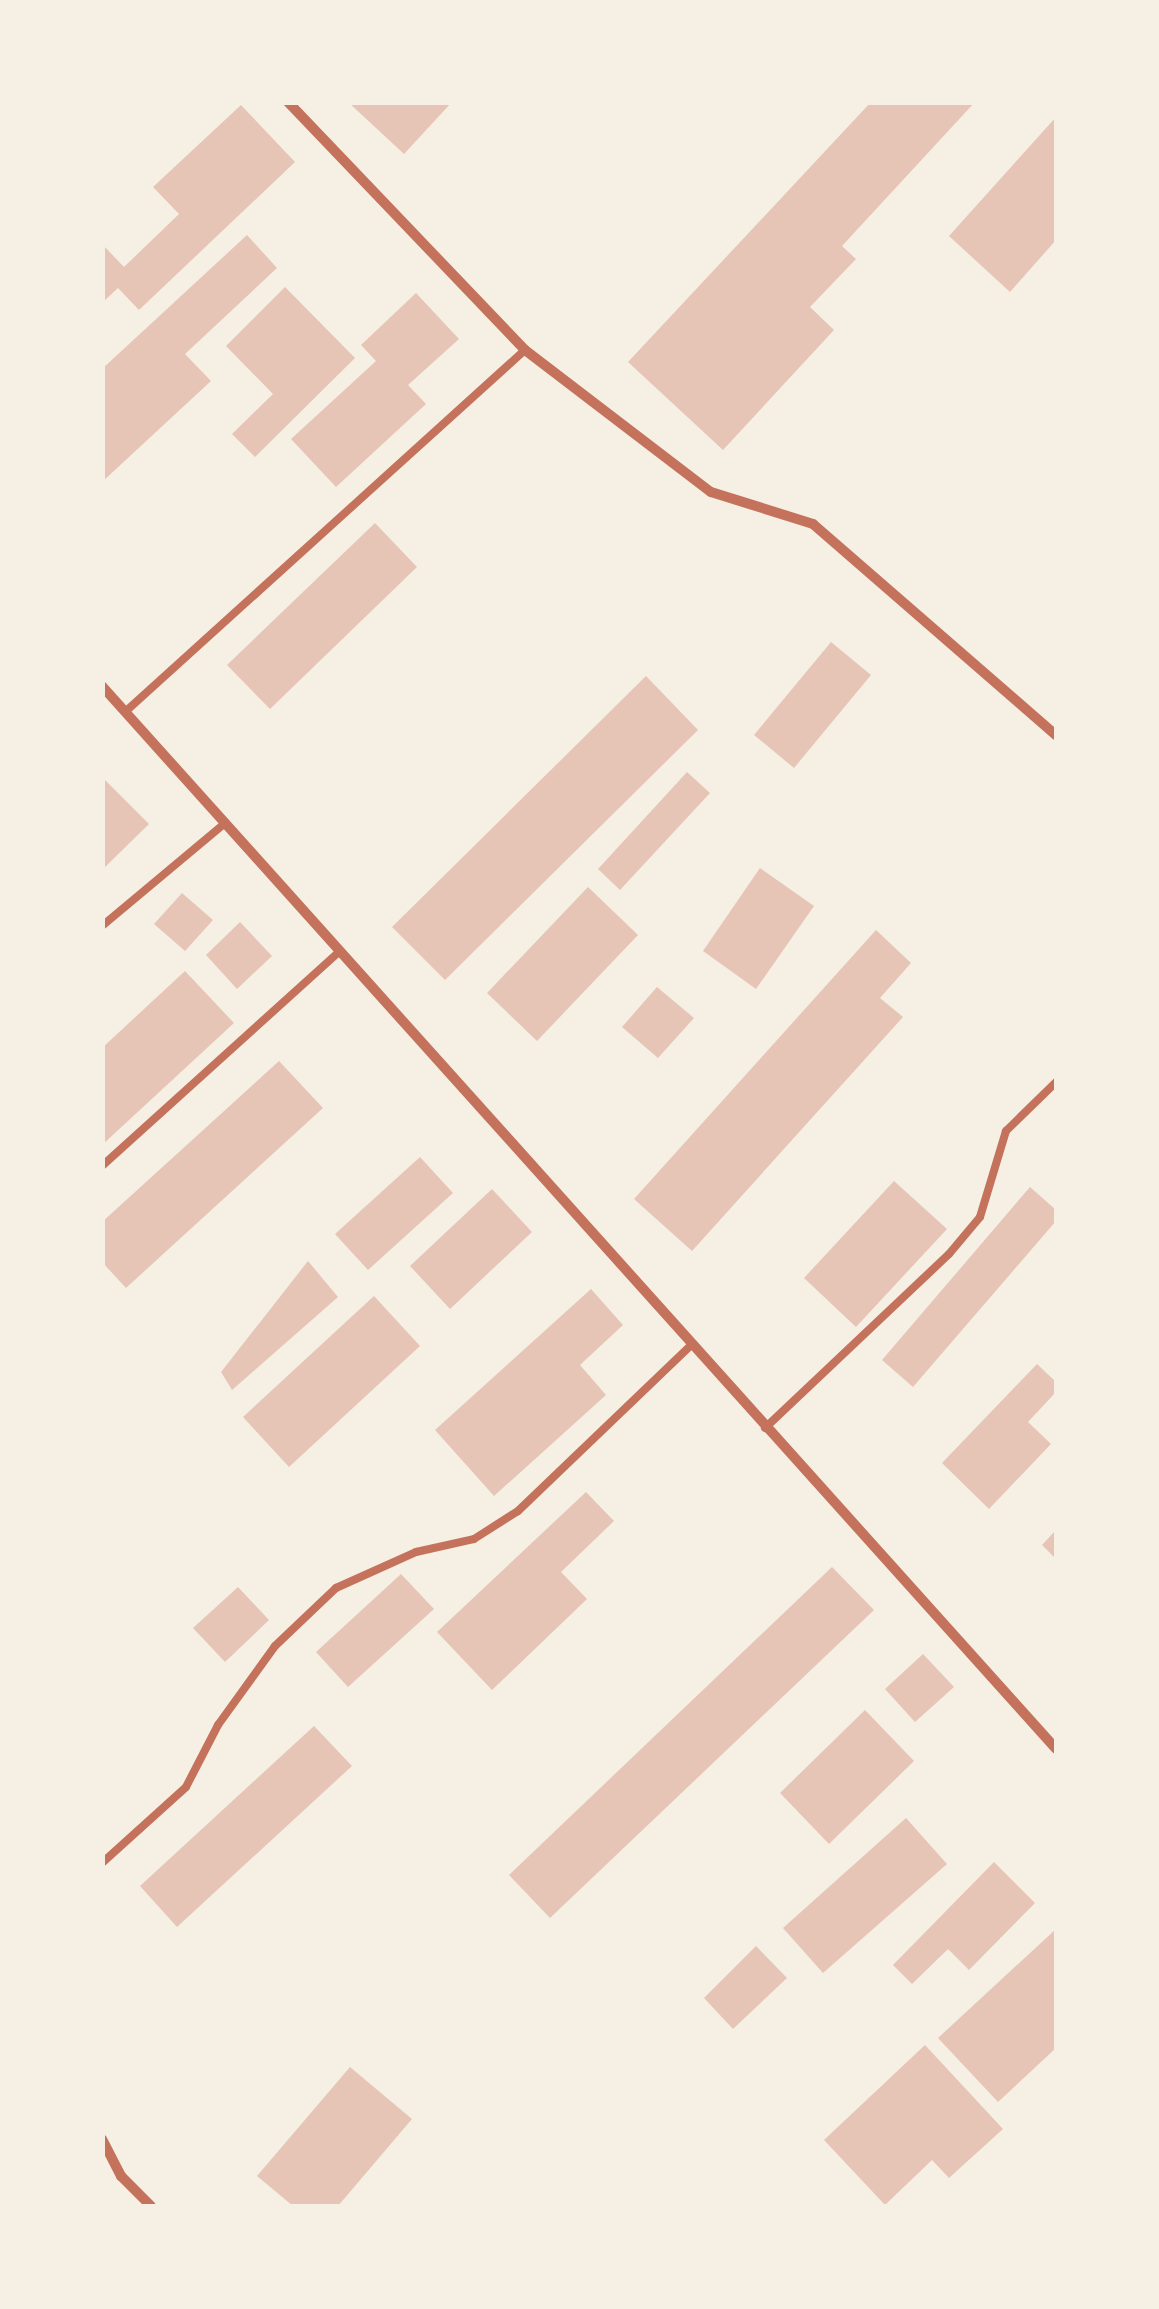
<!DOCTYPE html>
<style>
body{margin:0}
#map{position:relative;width:1159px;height:2309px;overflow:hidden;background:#f6efe4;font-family:Quicksand,sans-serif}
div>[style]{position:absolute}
.building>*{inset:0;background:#e6c5b7}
.service>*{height:8px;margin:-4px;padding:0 4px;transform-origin:4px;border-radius:4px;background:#c5725c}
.minor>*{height:10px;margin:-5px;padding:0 5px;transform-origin:5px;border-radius:5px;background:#c5725c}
span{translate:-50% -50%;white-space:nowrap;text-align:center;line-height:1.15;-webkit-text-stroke:9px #f6efe4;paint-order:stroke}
.frame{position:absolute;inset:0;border:105px solid #f6efe4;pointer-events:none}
</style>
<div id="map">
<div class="building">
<div style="clip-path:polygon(348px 102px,452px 102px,404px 154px)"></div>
<div style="clip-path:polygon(871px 102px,975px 102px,842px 246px,856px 259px,810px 307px,834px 330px,723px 450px,628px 362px)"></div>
<div style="clip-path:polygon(241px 105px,295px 162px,139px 310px,118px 288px,102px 303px,102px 244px,124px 267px,179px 214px,153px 187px)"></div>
<div style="clip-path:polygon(1056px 117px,1056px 240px,1010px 292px,949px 236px)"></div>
<div style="clip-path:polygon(247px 235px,277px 268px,185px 354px,211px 381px,102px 482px,102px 369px)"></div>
<div style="clip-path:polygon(285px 287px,355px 358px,255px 457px,232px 434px,273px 394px,226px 346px)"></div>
<div style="clip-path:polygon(416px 293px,459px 339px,408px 385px,426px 404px,336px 487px,291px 439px,376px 361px,361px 345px)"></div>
<div style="clip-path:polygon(375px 523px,417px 567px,270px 709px,227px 665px)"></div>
<div style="clip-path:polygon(831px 642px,871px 675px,794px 768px,754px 735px)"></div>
<div style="clip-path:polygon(646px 676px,698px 730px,445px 980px,392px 927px)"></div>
<div style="clip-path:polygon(687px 772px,710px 793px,620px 890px,598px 869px)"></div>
<div style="clip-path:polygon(102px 777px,149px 824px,102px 870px)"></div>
<div style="clip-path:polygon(760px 868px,814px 906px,756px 989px,703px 951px)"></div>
<div style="clip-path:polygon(588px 887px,638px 935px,537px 1041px,487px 993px)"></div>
<div style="clip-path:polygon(182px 893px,213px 920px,185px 951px,154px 924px)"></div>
<div style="clip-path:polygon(240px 922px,272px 956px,237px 989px,206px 955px)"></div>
<div style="clip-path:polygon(876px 930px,911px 963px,880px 998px,903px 1017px,692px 1251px,634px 1199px)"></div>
<div style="clip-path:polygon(185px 971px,234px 1023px,102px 1145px,102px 1048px)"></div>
<div style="clip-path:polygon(657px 987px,694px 1018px,658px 1058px,622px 1027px)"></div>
<div style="clip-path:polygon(279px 1061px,323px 1108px,126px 1288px,102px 1262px,102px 1222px)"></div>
<div style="clip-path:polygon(420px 1157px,453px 1193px,368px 1270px,335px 1234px)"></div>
<div style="clip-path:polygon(894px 1181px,947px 1229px,856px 1327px,804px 1278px)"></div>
<div style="clip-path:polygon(1030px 1187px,1056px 1210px,1056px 1221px,913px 1387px,882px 1360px)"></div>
<div style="clip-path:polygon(492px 1189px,532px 1232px,450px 1309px,410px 1266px)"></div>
<div style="clip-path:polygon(308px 1261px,338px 1297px,232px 1390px,221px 1372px)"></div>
<div style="clip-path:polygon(591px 1289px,623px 1325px,580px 1365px,606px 1395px,494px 1496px,435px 1430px)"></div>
<div style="clip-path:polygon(374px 1296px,420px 1346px,289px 1467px,243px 1417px)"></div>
<div style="clip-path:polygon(1037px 1364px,1056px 1382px,1056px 1392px,1028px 1422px,1051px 1444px,989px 1509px,942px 1463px)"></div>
<div style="clip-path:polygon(586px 1492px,614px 1521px,561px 1572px,587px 1599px,492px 1690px,437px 1632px)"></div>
<div style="clip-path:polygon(1056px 1530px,1056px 1559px,1042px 1545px)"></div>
<div style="clip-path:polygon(832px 1567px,874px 1610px,550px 1918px,509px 1875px)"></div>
<div style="clip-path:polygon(401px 1574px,434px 1609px,348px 1687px,316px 1652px)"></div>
<div style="clip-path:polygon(238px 1587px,269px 1620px,225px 1662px,193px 1628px)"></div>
<div style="clip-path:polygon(923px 1654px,954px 1687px,915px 1722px,885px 1689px)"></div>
<div style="clip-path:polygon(865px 1710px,914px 1761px,829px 1844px,780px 1793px)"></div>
<div style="clip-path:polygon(314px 1726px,352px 1766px,177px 1927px,140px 1886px)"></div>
<div style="clip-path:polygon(906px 1818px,947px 1864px,823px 1973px,783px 1928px)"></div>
<div style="clip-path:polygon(994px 1862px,1035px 1903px,969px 1970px,948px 1949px,912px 1984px,893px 1965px)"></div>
<div style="clip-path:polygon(1056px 1929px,1056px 2048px,998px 2102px,938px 2038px)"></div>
<div style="clip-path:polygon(756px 1946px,787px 1978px,733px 2029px,704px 1998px)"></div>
<div style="clip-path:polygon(925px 2045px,1003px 2129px,949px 2178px,932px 2160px,885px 2205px,824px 2140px)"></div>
<div style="clip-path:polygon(350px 2067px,412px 2119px,338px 2206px,293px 2206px,257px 2176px)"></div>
</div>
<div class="service">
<div style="left:125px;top:712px;width:539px;rotate:-42.15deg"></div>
<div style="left:102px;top:926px;width:159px;rotate:-39.9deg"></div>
<div style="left:102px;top:1166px;width:319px;rotate:-42.1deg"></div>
<div style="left:765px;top:1428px;width:253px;rotate:-43.4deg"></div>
<div style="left:949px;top:1254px;width:48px;rotate:-50deg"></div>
<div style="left:980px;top:1217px;width:90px;rotate:-73.2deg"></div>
<div style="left:1006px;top:1131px;width:70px;rotate:-44.4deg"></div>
<div style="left:102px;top:1863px;width:113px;rotate:-42.1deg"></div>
<div style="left:186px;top:1787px;width:70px;rotate:-62.7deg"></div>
<div style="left:218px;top:1725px;width:97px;rotate:-54.2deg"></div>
<div style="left:275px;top:1646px;width:84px;rotate:-43.6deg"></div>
<div style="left:336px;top:1588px;width:88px;rotate:-24.2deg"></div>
<div style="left:416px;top:1552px;width:59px;rotate:-12.6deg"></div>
<div style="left:474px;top:1539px;width:52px;rotate:-32.5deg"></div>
<div style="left:518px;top:1511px;width:238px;rotate:-43.8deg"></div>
</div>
<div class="minor">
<div style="left:288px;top:102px;width:343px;rotate:46.3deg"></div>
<div style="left:525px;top:350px;width:234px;rotate:37.4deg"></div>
<div style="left:711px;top:492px;width:107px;rotate:17.4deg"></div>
<div style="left:813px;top:524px;width:322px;rotate:41deg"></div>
<div style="left:102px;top:686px;width:1428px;rotate:48.09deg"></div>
<div style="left:102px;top:2139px;width:42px;rotate:62.8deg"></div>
<div style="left:121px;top:2176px;width:42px;rotate:45deg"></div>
</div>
<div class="frame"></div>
</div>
